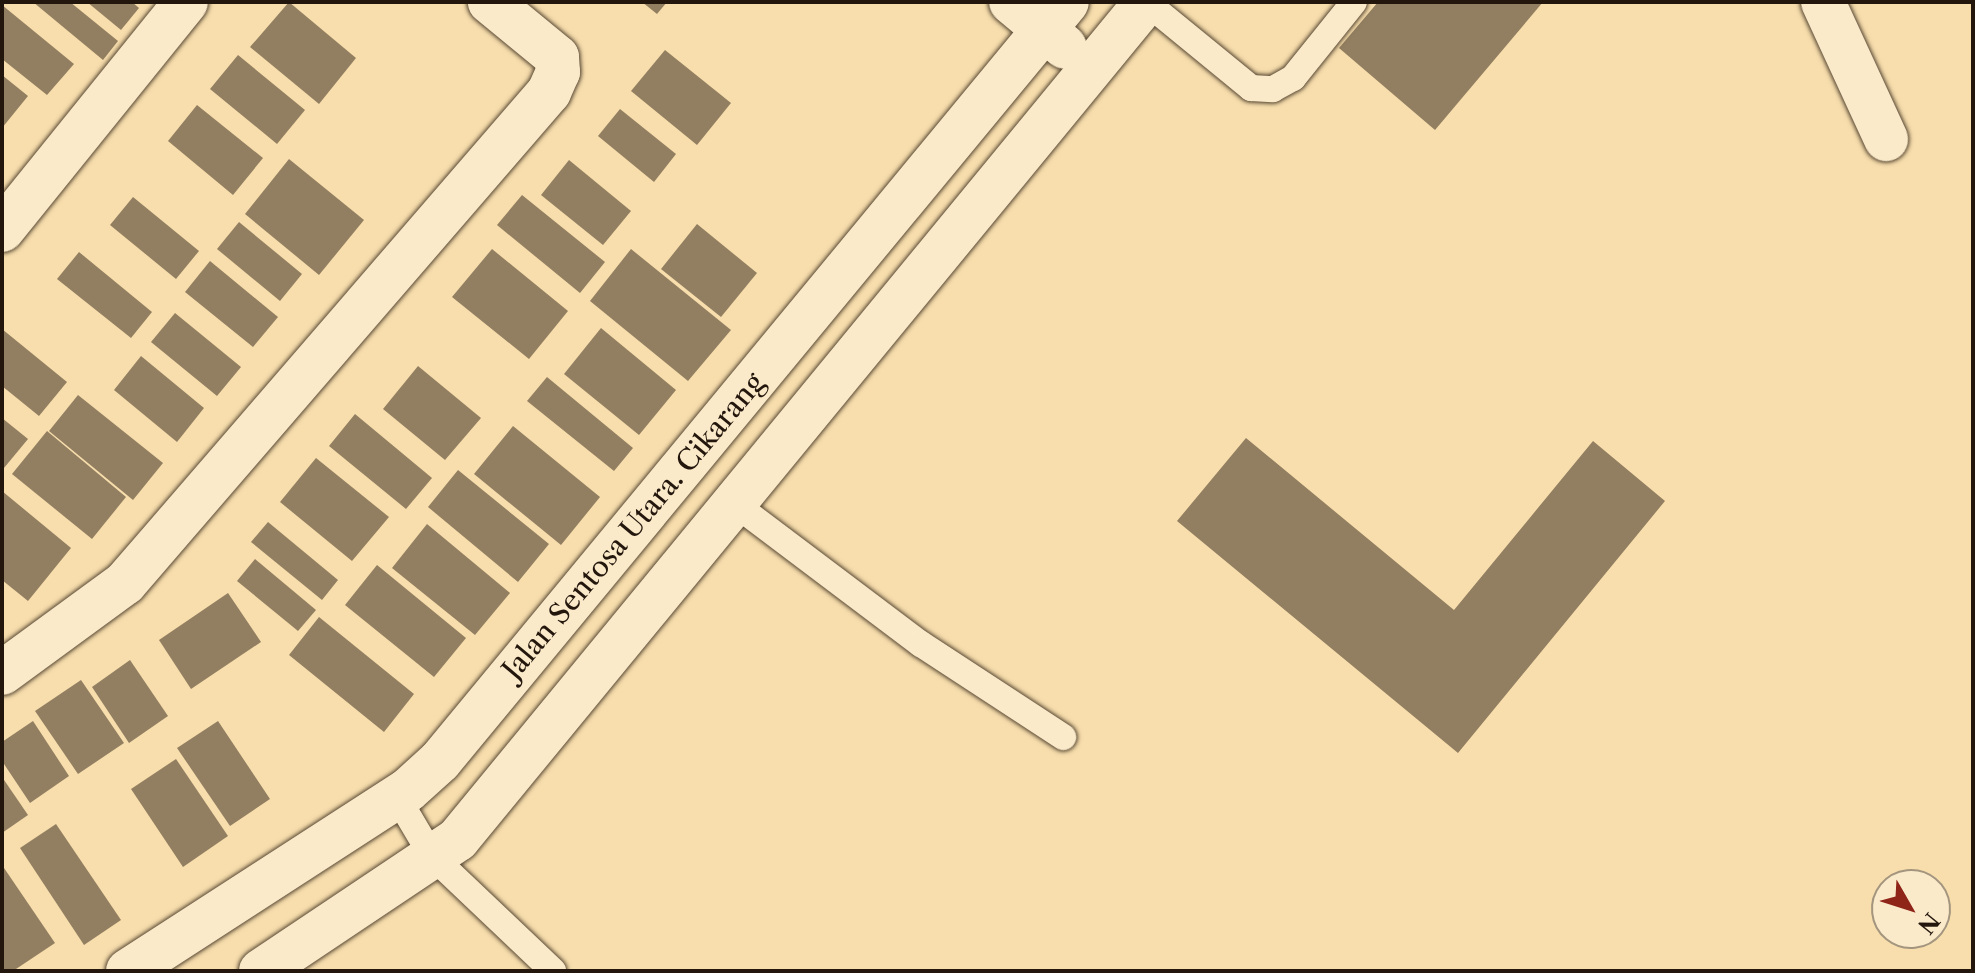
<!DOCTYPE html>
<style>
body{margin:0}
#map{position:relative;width:1975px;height:973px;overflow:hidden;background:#f8dead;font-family:"Libre Caslon Text",serif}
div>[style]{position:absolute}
.building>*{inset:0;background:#927e60}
.roads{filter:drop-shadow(0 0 2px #584834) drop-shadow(0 0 2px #584834)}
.service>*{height:26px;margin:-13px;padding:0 13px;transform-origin:13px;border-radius:13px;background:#faeaca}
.minor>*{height:44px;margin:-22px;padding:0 22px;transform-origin:22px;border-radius:22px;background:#faeaca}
span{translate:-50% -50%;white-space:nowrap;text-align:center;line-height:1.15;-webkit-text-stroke:8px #faeaca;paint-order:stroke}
.street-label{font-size:28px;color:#23160c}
.frame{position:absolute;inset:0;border:4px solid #23160c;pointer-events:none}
.north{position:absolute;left:1871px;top:869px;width:80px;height:80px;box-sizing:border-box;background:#faeaca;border:2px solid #a4957e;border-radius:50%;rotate:129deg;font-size:22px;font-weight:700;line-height:32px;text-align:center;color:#23160c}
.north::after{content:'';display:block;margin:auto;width:28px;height:36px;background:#8f2418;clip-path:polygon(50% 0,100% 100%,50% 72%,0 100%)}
</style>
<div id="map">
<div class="building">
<div style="clip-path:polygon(33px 2px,70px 2px,118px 41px,103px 60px)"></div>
<div style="clip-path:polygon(87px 2px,132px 2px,139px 8px,121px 30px)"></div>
<div style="clip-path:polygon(289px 2px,356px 58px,319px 104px,250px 47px)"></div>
<div style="clip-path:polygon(642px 2px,667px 2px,657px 14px)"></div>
<div style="clip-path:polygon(1378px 2px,1543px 2px,1435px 130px,1339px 48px)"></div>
<div style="clip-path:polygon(2px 5px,74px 64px,47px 95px,2px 59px)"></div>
<div style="clip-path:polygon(665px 50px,731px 103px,697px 145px,631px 91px)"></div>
<div style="clip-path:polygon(238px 55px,305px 110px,277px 144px,210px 89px)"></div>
<div style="clip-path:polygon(2px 75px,28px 96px,2px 128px)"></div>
<div style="clip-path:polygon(197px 105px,263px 158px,233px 195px,168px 141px)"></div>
<div style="clip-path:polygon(620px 109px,676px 154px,654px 182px,598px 136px)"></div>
<div style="clip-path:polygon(289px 159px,364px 220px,319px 275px,245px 214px)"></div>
<div style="clip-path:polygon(569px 160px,631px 211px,603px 245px,541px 195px)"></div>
<div style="clip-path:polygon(522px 195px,605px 262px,580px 293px,497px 225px)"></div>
<div style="clip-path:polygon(133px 197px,199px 251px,176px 279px,110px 225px)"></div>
<div style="clip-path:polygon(239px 222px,302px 274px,280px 301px,217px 249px)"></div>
<div style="clip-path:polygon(697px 224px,757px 273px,721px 317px,661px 269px)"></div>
<div style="clip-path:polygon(492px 249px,568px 311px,529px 359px,452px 297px)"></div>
<div style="clip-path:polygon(631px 249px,731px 330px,688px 381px,590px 301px)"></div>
<div style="clip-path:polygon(79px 252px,152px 312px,131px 338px,57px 279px)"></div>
<div style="clip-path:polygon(210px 261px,278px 317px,253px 347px,185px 292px)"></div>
<div style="clip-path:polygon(175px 313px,241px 367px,217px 396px,151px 342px)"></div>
<div style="clip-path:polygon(601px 328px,676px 390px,639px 435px,564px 374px)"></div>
<div style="clip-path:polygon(2px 329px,67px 382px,39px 416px,2px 386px)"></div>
<div style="clip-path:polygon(141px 356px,204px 408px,177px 442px,114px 390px)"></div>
<div style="clip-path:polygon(418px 366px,481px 418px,445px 460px,383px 409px)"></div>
<div style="clip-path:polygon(547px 377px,633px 448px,614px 471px,527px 401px)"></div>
<div style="clip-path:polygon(78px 395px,163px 463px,133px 500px,49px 431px)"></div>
<div style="clip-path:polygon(355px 414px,432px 478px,406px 509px,329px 446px)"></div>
<div style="clip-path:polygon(2px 418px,28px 439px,4px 468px,2px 466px)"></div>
<div style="clip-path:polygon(513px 426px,600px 497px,561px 545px,474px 474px)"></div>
<div style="clip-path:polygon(47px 431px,126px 497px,92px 539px,12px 474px)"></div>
<div style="clip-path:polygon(1246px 438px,1454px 610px,1593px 441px,1665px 501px,1458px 753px,1177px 521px)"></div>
<div style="clip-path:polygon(316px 458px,389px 517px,352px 561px,280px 502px)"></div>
<div style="clip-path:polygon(458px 470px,549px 544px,518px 582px,428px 507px)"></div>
<div style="clip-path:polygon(2px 491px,71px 548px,28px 601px,2px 580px)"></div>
<div style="clip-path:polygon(268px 522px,338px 580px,322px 600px,251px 542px)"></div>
<div style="clip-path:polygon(427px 524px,510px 593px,475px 635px,392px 568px)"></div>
<div style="clip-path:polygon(255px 559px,316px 610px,298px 631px,237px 581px)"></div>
<div style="clip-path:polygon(377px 565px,466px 638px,434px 677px,345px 605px)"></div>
<div style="clip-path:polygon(228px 593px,261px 642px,191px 689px,159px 640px)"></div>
<div style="clip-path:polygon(319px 617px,414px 694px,384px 732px,289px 655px)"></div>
<div style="clip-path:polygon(130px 660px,168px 716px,129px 743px,92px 687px)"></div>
<div style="clip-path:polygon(81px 680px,124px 743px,78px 774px,35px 711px)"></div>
<div style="clip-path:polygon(33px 721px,69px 776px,30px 803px,2px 761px,2px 742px)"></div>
<div style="clip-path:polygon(218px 721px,270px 799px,230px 826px,177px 748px)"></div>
<div style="clip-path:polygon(176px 759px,228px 836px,183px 867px,131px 789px)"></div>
<div style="clip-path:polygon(2px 777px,28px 815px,2px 833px)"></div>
<div style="clip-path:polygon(56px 824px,121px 920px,84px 945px,20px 848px)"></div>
<div style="clip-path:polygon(2px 865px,55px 943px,13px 971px,2px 971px)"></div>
</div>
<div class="roads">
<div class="service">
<div style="left:1146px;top:2px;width:136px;rotate:39.3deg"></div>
<div style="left:1251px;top:88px;width:22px;rotate:3deg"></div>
<div style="left:1273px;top:89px;width:23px;rotate:-29deg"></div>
<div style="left:1293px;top:78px;width:97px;rotate:-51.2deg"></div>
<div style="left:735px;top:504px;width:233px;rotate:37deg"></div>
<div style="left:921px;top:644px;width:170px;rotate:33.2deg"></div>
<div style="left:397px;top:797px;width:69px;rotate:59.3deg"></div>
<div style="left:432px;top:856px;width:167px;rotate:43.5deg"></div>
</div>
<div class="minor">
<div style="left:1011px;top:2px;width:70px;rotate:39.8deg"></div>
<div style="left:1823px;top:2px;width:151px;rotate:65.3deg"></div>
<div style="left:2px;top:230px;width:293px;rotate:-51.1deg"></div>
<div style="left:2px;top:673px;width:152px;rotate:-36.2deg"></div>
<div style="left:125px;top:583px;width:649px;rotate:-49.19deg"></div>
<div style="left:549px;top:92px;width:22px;rotate:-66deg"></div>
<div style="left:558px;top:72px;width:15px;rotate:-94deg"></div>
<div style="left:557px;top:57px;width:87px;rotate:-140.6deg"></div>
<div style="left:128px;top:971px;width:333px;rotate:-32.9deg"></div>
<div style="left:408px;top:790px;width:43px;rotate:-42.2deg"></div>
<div style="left:440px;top:761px;width:984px;rotate:-50.44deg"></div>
<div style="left:261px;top:971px;width:237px;rotate:-33.8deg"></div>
<div style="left:458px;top:839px;width:1083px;rotate:-50.58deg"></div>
</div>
</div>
<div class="street-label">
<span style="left:633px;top:526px;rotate:-50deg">Jalan Sentosa Utara. Cikarang</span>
</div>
<div class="frame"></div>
<div class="north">N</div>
</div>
